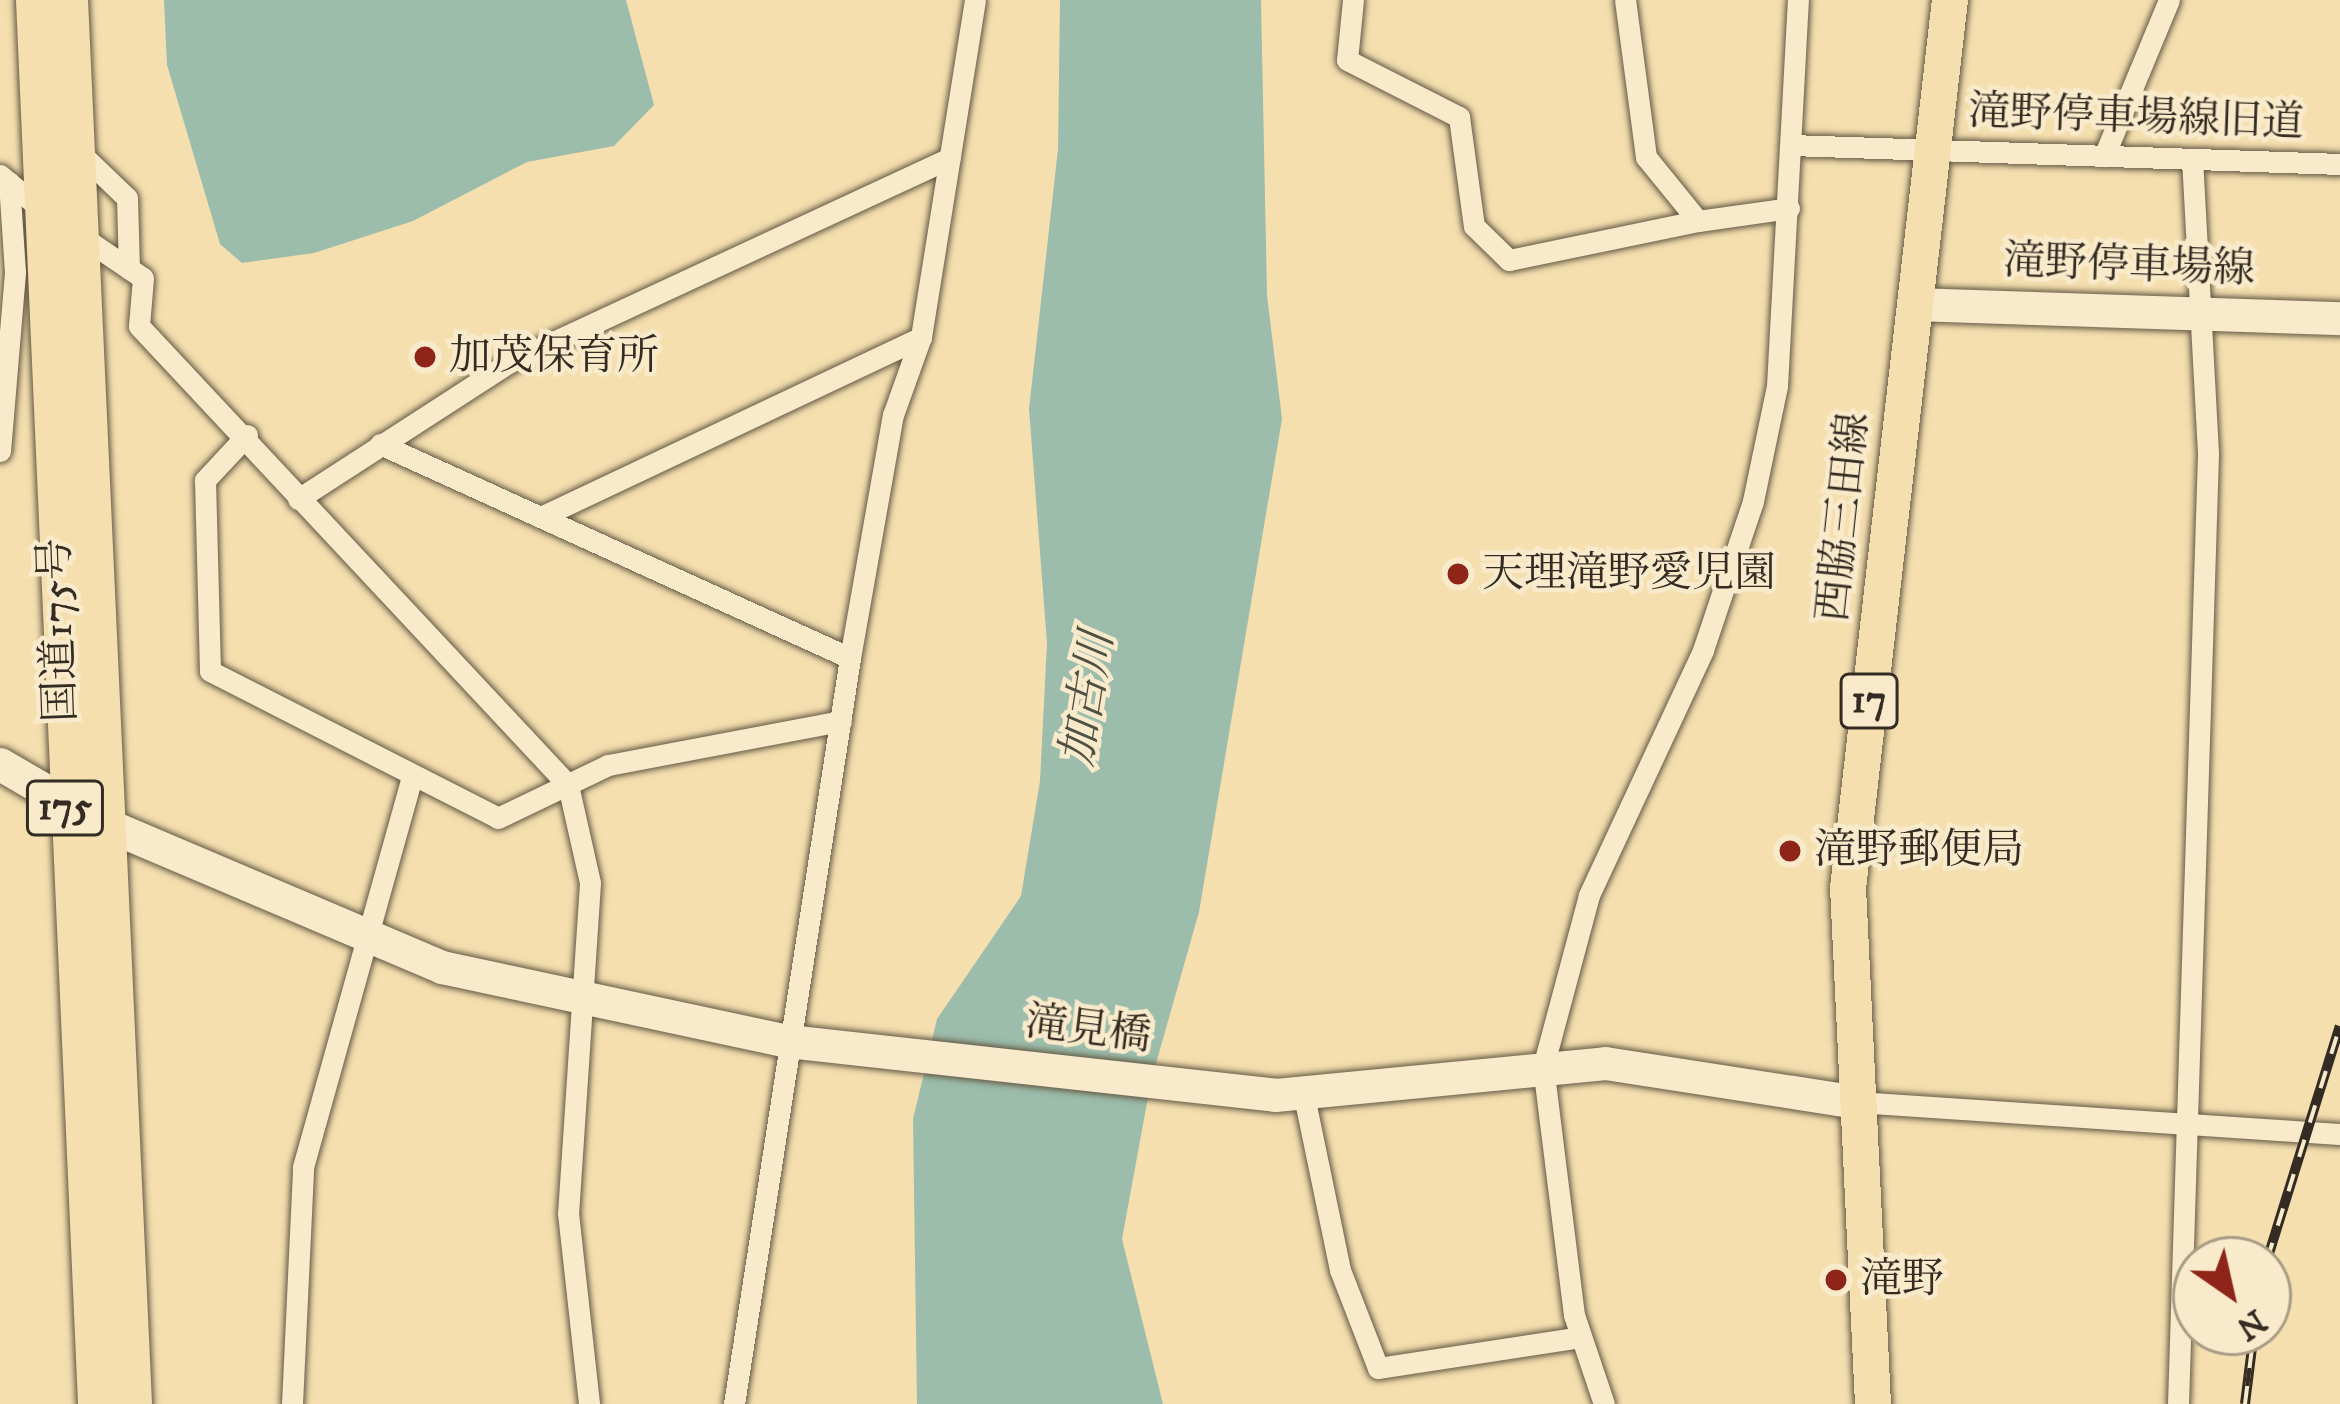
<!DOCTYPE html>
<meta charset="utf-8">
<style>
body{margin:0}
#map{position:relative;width:2340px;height:1404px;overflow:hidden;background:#f5dfaf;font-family:"IM FELL DW Pica","Noto Serif JP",serif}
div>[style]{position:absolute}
.water>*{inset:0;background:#9cbdab}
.roads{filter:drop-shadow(0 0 3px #645945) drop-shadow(0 0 3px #645945)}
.street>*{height:21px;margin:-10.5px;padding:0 10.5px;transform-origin:10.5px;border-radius:10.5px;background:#f8eacb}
.secondary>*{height:33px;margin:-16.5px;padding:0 16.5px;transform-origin:16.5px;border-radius:16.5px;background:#f8eacb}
.primary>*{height:36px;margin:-18px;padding:0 18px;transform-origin:18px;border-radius:18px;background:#f5dfaf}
.highway>*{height:42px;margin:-21px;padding:0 21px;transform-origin:21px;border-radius:21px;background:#f5dfaf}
.rail>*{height:10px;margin-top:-5px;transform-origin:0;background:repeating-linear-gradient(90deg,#f8eacb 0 18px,#342c22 0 36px);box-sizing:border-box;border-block:3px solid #342c22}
.dots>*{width:33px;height:33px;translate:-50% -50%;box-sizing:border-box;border:6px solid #f8eacb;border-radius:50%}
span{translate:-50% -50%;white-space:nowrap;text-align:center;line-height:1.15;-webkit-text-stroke:9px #f8eacb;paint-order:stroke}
.shield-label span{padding:3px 9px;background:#f8eacb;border:3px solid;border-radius:9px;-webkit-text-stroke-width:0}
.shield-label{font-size:39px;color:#342c22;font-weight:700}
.street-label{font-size:42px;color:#342c22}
.poi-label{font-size:42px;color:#342c22}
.left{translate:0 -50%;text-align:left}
.water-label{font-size:45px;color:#4e5044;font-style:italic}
.north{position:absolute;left:2172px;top:1236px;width:120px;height:120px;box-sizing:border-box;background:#f8eacb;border:3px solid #aa9e87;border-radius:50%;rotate:146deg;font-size:33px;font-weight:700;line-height:48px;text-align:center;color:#342c22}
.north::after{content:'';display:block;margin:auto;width:42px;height:54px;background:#8f2418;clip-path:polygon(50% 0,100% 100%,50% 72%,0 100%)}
</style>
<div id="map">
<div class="water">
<div style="clip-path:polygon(164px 0,626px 0,654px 105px,614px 146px,527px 162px,413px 221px,314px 253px,242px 263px,220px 244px,167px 65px)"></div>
<div style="clip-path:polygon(1060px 0,1261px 0,1267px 295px,1282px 419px,1199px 912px,1151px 1081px,1122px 1239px,1163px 1404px,917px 1404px,913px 1119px,937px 1019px,1021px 896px,1040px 781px,1047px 643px,1029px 409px,1058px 149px)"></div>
</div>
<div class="roads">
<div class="street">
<div style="left:1353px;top:0;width:60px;rotate:95.7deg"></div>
<div style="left:1347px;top:60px;width:126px;rotate:27deg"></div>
<div style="left:1459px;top:117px;width:110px;rotate:82.2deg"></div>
<div style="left:1474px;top:226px;width:49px;rotate:44.2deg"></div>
<div style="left:1509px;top:260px;width:193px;rotate:-11.7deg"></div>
<div style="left:1698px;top:221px;width:82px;rotate:-129.1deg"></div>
<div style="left:1646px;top:157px;width:158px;rotate:-97.6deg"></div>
<div style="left:1791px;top:145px;width:549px;rotate:1.98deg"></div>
<div style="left:75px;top:148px;width:72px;rotate:43.9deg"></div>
<div style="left:127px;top:198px;width:71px;rotate:88.4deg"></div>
<div style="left:2104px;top:156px;width:169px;rotate:-67.4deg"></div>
<div style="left:0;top:175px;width:61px;rotate:39.7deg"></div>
<div style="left:1698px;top:221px;width:92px;rotate:-8.1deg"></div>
<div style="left:78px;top:234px;width:78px;rotate:34.1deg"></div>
<div style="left:143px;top:278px;width:48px;rotate:94.8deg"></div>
<div style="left:139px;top:326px;width:628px;rotate:46.93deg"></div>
<div style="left:568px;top:785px;width:100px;rotate:77.3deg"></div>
<div style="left:590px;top:883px;width:331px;rotate:93.8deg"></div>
<div style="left:568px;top:1213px;width:192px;rotate:83.7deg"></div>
<div style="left:247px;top:435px;width:62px;rotate:133deg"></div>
<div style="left:205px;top:480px;width:191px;rotate:88.5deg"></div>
<div style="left:210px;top:671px;width:323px;rotate:27deg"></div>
<div style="left:498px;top:818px;width:122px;rotate:-25.7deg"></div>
<div style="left:608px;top:765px;width:237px;rotate:-10.7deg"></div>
<div style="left:380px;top:444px;width:516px;rotate:24.48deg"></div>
<div style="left:0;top:451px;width:180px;rotate:-85.2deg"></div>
<div style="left:15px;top:272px;width:90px;rotate:-93.8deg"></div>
<div style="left:298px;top:499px;width:250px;rotate:-32.9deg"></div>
<div style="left:508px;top:363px;width:487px;rotate:-24.9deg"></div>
<div style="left:545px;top:515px;width:416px;rotate:-25.3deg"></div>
<div style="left:1304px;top:1096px;width:178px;rotate:78.3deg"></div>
<div style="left:1340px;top:1270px;width:105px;rotate:68.8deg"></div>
<div style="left:1378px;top:1368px;width:204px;rotate:-8.7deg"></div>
<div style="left:1856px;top:1102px;width:485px;rotate:3.8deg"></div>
<div style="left:292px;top:1404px;width:237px;rotate:-87.3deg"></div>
<div style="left:303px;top:1167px;width:405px;rotate:-74.4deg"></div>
<div style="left:734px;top:1404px;width:755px;rotate:-81.16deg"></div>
<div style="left:850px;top:658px;width:247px;rotate:-80deg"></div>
<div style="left:893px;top:415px;width:83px;rotate:-70.3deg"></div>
<div style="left:921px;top:337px;width:341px;rotate:-80.9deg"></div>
<div style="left:1604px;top:1404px;width:94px;rotate:-108.6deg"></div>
<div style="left:1574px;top:1315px;width:250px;rotate:-97.1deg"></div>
<div style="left:1543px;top:1067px;width:178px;rotate:-75deg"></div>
<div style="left:1589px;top:895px;width:270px;rotate:-65deg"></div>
<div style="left:1703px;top:650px;width:157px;rotate:-71.4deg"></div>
<div style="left:1753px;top:501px;width:117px;rotate:-78.2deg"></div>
<div style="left:1777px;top:386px;width:387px;rotate:-86.9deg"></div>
<div style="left:2178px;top:1404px;width:951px;rotate:-88.19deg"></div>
<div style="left:2208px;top:453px;width:292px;rotate:-93.1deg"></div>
</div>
<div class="secondary">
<div style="left:1915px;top:304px;width:425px;rotate:1.9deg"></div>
<div style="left:0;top:764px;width:113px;rotate:30.2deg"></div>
<div style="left:98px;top:821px;width:374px;rotate:23deg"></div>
<div style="left:442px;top:967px;width:354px;rotate:12.1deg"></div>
<div style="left:788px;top:1041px;width:490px;rotate:6.3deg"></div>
<div style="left:1275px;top:1095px;width:332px;rotate:-5.5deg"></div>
<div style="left:1605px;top:1063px;width:254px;rotate:8.8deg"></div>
</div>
<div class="primary">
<div style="left:1873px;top:1404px;width:517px;rotate:-92.77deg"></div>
<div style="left:1848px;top:888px;width:894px;rotate:-83.45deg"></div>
</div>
<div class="highway">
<div style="left:37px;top:0;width:1405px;rotate:87.47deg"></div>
<div style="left:67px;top:0;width:1405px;rotate:87.39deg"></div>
</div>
</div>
<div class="rail">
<div style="left:2267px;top:1260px;width:245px;rotate:-72.7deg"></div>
<div style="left:2245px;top:1404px;width:73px;rotate:-82.9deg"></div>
</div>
<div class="dots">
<div style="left:425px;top:357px;background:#8f2418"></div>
<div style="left:1458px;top:574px;background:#8f2418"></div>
<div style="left:1790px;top:851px;background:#8f2418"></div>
<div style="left:1836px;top:1280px;background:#8f2418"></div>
</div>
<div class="shield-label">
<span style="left:1869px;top:701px">17</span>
<span style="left:65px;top:808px">175</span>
</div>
<div class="street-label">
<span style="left:2136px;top:118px;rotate:2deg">滝野停車場線旧道</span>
<span style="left:2129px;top:266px;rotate:2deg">滝野停車場線</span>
<span style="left:1844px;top:517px;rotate:-84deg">西脇三田線</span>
<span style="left:59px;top:630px;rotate:-92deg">国道175号</span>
<span style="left:1088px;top:1030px;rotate:7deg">滝見橋</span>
</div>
<div class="poi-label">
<span class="left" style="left:449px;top:357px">加茂保育所</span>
<span class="left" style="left:1482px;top:574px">天理滝野愛児園</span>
<span class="left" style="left:1814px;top:851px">滝野郵便局</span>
<span class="left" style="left:1860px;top:1280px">滝野</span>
</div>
<div class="water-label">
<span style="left:1089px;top:699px;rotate:-81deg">加古川</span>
</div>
<div class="north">N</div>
</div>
